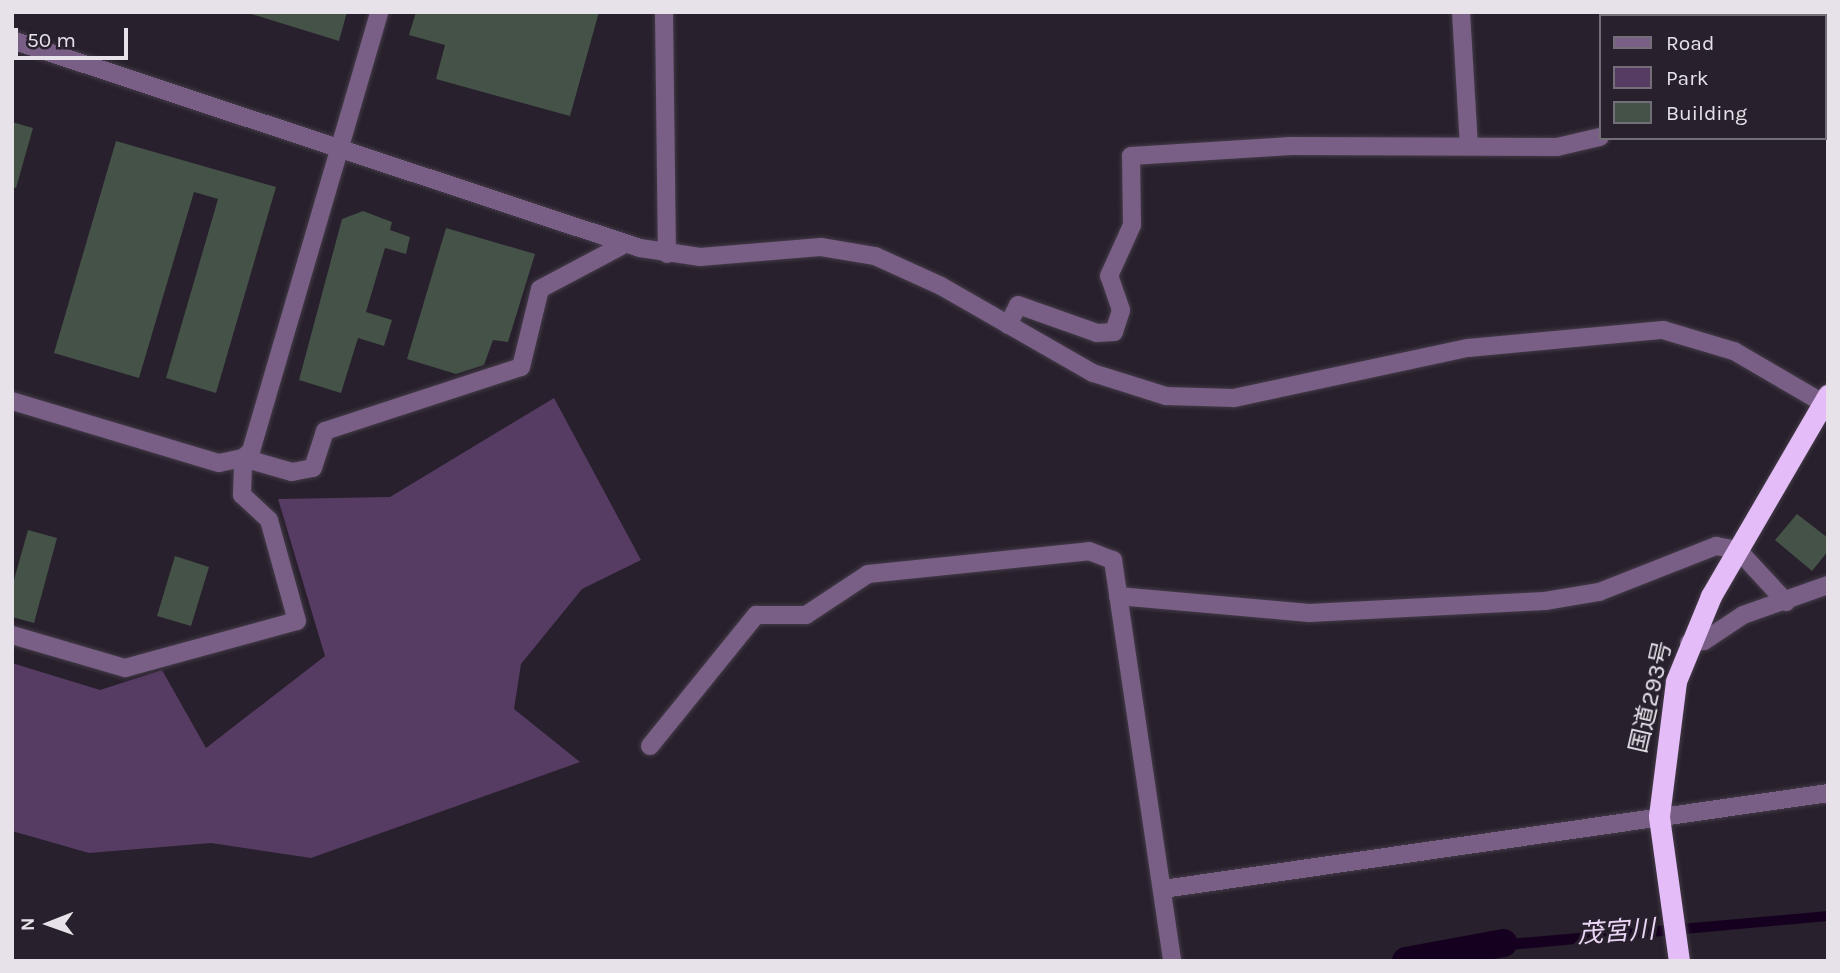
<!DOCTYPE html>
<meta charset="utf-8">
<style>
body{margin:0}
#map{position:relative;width:1840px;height:973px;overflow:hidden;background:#28202c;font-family:Karla,"Noto Sans JP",sans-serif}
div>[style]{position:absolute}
.green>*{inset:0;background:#563b63}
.water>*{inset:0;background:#160020}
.river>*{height:28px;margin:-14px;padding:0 14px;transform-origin:14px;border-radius:14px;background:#160020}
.building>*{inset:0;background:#445247}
.roads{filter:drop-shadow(0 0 2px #433b47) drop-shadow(0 0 2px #433b47)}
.minor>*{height:18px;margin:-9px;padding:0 9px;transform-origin:9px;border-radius:9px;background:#795e86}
.highway>*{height:21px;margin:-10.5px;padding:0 10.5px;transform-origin:10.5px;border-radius:10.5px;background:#e4bcf8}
span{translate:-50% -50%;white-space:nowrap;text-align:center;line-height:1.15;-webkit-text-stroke:6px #28202c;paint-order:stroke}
.street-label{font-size:24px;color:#e7e2ea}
.water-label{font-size:26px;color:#ebd5f6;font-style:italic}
.frame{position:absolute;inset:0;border:14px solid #e7e2ea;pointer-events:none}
.legend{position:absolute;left:1599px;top:14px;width:228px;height:126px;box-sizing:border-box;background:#28202c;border:2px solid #746e78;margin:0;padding:9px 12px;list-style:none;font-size:21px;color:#e7e2ea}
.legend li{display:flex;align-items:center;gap:14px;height:35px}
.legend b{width:35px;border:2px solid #746e78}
.north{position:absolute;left:14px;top:889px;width:70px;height:70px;-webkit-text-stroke:5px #28202c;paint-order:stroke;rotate:269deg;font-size:19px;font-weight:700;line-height:28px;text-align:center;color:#e7e2ea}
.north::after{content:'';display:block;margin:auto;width:24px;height:32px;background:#e7e2ea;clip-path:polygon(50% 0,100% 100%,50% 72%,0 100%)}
.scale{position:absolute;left:14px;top:28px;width:114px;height:32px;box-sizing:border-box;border:4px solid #e7e2ea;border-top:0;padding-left:9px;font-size:21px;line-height:24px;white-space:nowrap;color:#e7e2ea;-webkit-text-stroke:5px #28202c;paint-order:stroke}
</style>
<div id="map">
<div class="green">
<div style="clip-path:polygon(554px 398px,641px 560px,582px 589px,521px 664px,514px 709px,580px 762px,311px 858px,211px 843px,89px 853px,12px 831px,12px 663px,100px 690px,162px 670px,206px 748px,325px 656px,278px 499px,390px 497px)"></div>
</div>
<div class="water">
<div style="clip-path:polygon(1828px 911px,1828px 921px,1465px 954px,1463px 943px)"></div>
</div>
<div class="river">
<div style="left:1406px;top:961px;width:99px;rotate:-10.5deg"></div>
</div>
<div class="building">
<div style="clip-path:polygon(245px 12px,347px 12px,339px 41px)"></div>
<div style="clip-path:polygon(416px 12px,599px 12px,570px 116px,436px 79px,445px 45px,409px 35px)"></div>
<div style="clip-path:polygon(12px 122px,33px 128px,16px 188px,12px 187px)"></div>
<div style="clip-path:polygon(116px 141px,276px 187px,216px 393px,166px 378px,218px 199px,194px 192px,139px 378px,54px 353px)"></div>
<div style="clip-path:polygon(363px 211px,392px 222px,390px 230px,410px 237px,406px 254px,385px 248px,366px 312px,392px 320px,384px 346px,358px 338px,341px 393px,299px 380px,342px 219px)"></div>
<div style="clip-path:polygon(446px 228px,535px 254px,508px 342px,493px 340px,484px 365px,456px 374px,407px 359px)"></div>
<div style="clip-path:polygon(1797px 514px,1828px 538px,1828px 551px,1812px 571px,1775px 540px)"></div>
<div style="clip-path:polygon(28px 530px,57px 538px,34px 623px,12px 617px,12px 587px)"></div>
<div style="clip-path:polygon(175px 556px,209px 567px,191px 626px,157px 616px)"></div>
</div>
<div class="roads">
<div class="minor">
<div style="left:664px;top:12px;width:242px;rotate:89.3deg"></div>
<div style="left:1461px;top:12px;width:134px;rotate:86.6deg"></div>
<div style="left:1671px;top:16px;width:4px;rotate:-63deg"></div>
<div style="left:12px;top:40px;width:662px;rotate:18.33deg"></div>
<div style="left:640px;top:248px;width:61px;rotate:8.5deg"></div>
<div style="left:700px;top:257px;width:121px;rotate:-4.7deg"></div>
<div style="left:821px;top:247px;width:55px;rotate:9.5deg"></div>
<div style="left:875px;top:256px;width:72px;rotate:24.4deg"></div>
<div style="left:941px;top:286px;width:175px;rotate:29.8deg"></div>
<div style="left:1093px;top:373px;width:77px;rotate:17.5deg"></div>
<div style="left:1166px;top:396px;width:68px;rotate:1.7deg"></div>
<div style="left:1234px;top:398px;width:239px;rotate:-12.1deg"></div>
<div style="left:1468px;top:348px;width:196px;rotate:-5.3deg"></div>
<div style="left:1663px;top:330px;width:74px;rotate:16.5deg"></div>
<div style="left:1734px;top:351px;width:103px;rotate:30.3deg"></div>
<div style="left:1008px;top:325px;width:22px;rotate:-63deg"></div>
<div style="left:1018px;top:305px;width:84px;rotate:19.5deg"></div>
<div style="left:1097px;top:333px;width:17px;rotate:-3deg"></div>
<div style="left:1114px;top:332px;width:23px;rotate:-72deg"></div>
<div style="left:1121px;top:310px;width:36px;rotate:-109deg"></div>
<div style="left:1109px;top:276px;width:56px;rotate:-65.7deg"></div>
<div style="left:1132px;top:225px;width:69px;rotate:-90.8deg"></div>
<div style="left:1131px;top:156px;width:160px;rotate:-3.6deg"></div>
<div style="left:1291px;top:146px;width:266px;rotate:0.2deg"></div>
<div style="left:1557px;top:147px;width:44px;rotate:-13.1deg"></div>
<div style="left:12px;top:401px;width:216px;rotate:16.7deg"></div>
<div style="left:219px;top:463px;width:25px;rotate:-12deg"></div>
<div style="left:243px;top:458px;width:51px;rotate:15.9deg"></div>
<div style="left:292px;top:472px;width:21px;rotate:-11deg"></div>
<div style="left:313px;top:468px;width:39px;rotate:-72deg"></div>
<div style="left:325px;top:431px;width:206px;rotate:-18.1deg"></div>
<div style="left:521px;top:367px;width:80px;rotate:-76.3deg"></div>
<div style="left:540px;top:289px;width:96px;rotate:-27.9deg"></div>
<div style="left:243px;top:458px;width:11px;rotate:-41deg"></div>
<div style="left:251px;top:451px;width:457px;rotate:-73.7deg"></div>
<div style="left:1118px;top:596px;width:192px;rotate:5.1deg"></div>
<div style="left:1309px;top:613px;width:236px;rotate:-2.9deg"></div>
<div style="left:1545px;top:601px;width:55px;rotate:-9.5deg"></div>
<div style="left:1599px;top:592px;width:126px;rotate:-21.5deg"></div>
<div style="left:1716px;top:546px;width:22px;rotate:10deg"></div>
<div style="left:1738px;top:550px;width:71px;rotate:47.3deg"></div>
<div style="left:12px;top:635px;width:118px;rotate:16.3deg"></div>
<div style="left:125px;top:668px;width:178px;rotate:-15.3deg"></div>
<div style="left:297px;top:621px;width:105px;rotate:-105.5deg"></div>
<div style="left:269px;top:520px;width:37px;rotate:-137deg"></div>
<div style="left:242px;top:495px;width:37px;rotate:-88deg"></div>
<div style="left:1689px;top:643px;width:15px;rotate:-8deg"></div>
<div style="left:1704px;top:641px;width:47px;rotate:-33.7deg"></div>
<div style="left:1743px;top:615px;width:90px;rotate:-19.4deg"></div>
<div style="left:650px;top:746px;width:169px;rotate:-51deg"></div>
<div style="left:756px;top:615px;width:50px"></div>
<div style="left:806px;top:615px;width:74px;rotate:-33.5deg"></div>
<div style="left:868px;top:574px;width:222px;rotate:-5.9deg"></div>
<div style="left:1089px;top:551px;width:26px;rotate:21deg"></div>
<div style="left:1113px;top:560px;width:405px;rotate:81.6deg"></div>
<div style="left:1163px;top:889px;width:672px;rotate:-8.21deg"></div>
</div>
<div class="highway">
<div style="left:1679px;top:961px;width:146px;rotate:-97.9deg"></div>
<div style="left:1659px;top:816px;width:136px;rotate:-82.8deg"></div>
<div style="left:1676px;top:681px;width:92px;rotate:-67.6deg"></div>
<div style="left:1711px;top:596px;width:233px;rotate:-59.8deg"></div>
</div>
</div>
<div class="street-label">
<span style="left:1651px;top:697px;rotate:-77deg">国道293号</span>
</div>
<div class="water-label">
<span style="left:1616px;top:932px;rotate:-4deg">茂宮川</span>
</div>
<div class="frame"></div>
<ul class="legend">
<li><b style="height:9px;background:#795e86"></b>Road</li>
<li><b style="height:19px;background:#563b63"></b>Park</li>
<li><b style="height:19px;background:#445247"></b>Building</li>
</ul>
<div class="north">N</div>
<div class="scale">50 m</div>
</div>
